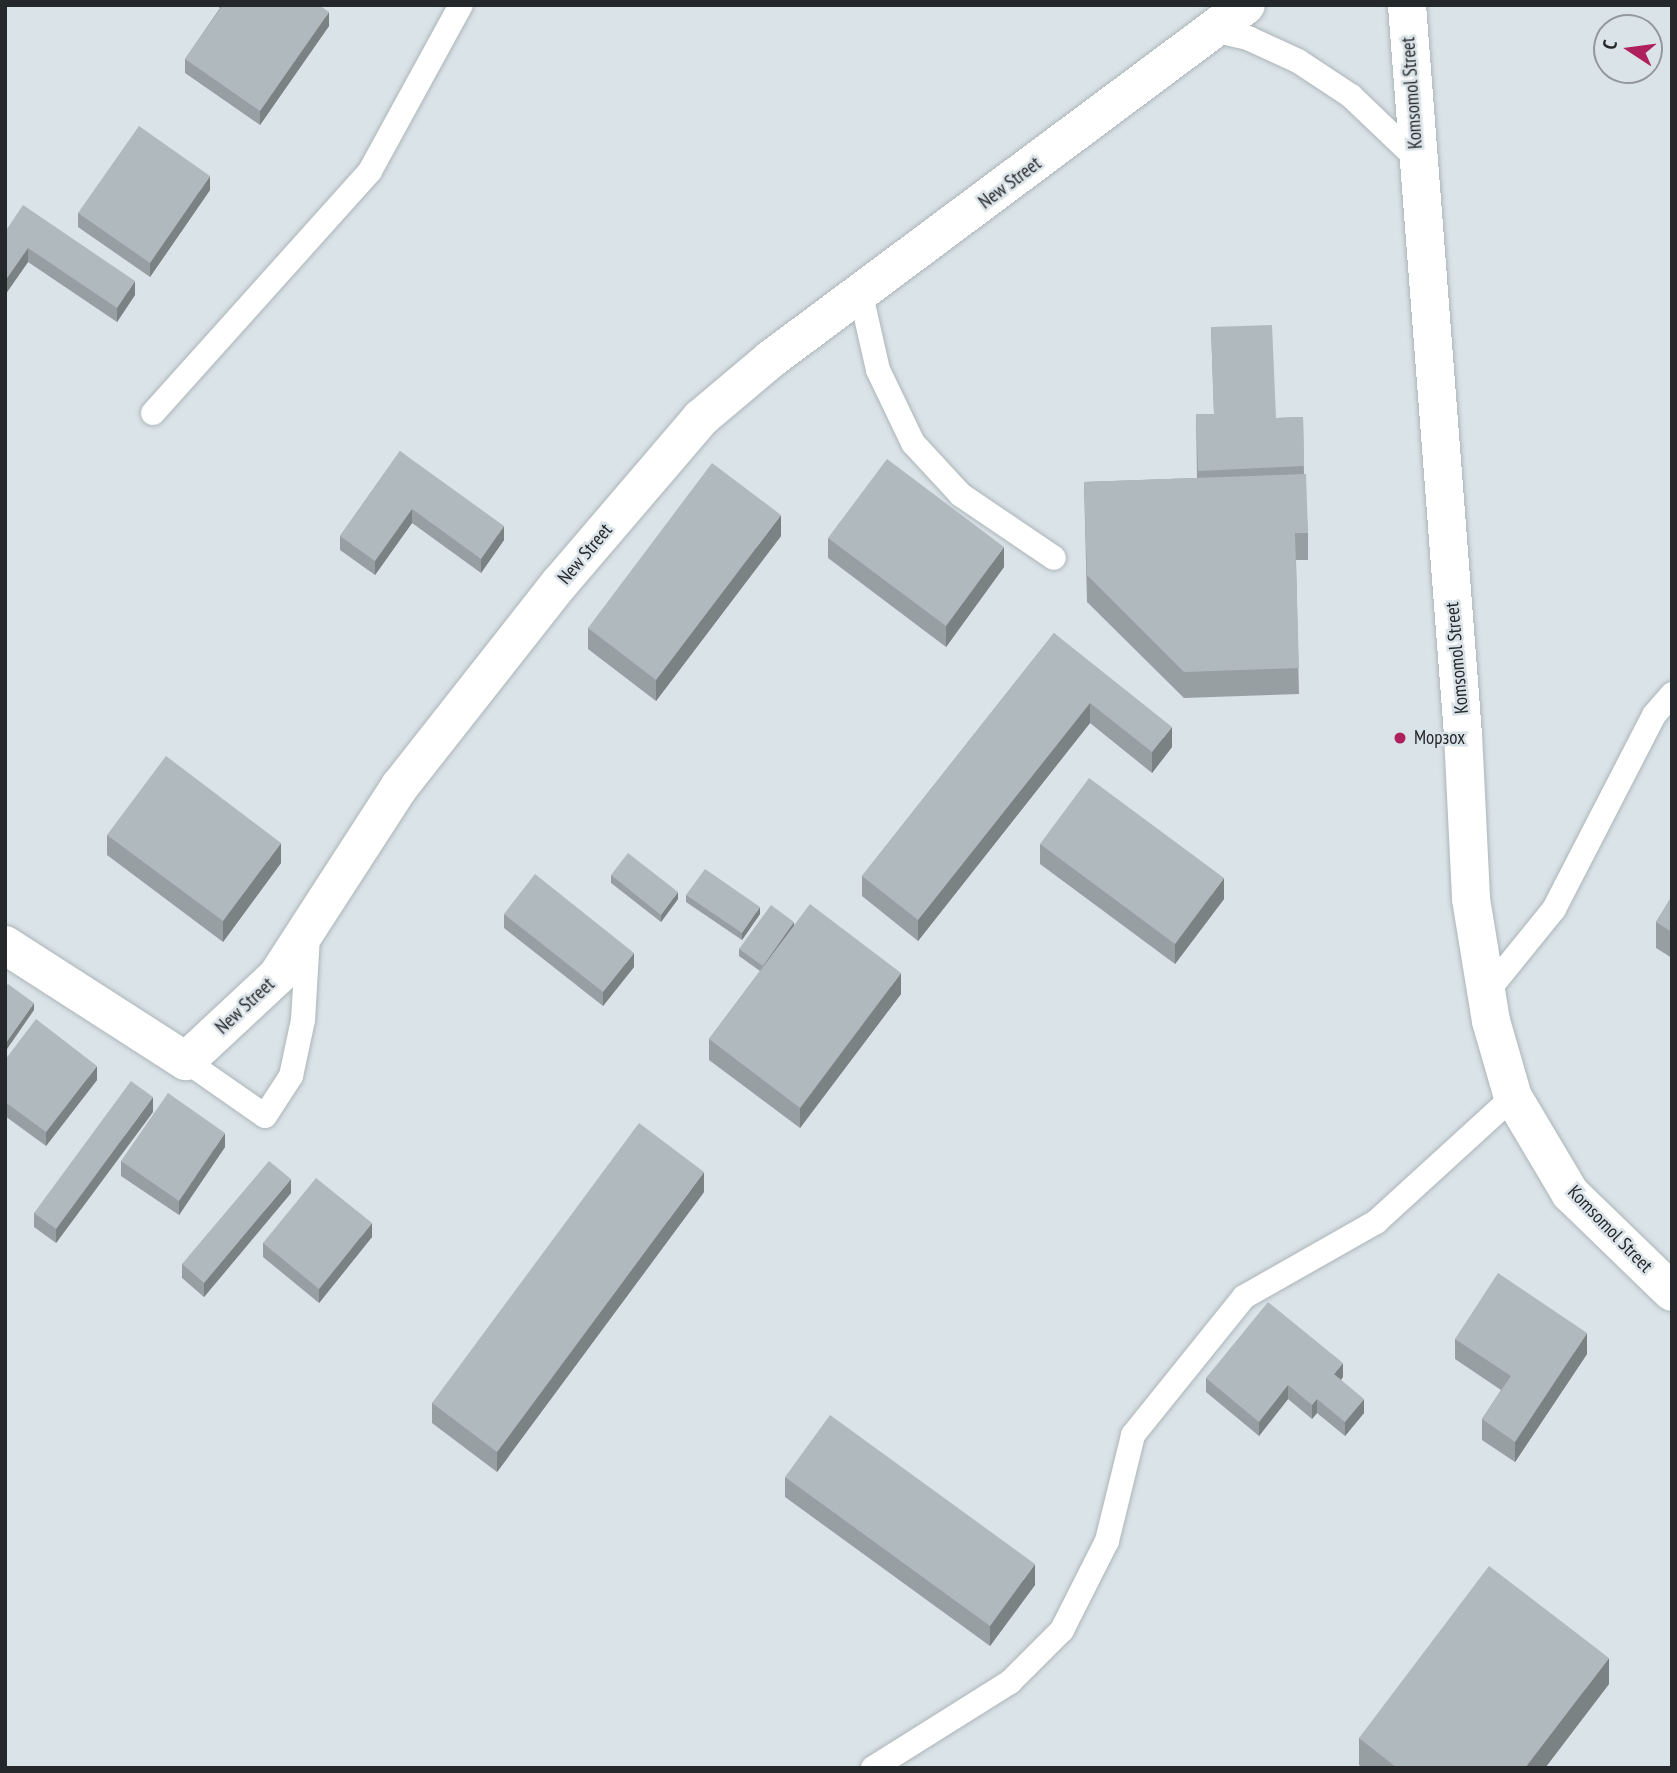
<!DOCTYPE html>
<meta charset="utf-8">
<style>
body{margin:0}
#map{position:relative;width:1677px;height:1773px;overflow:hidden;background:#dae3e7;font-family:"PT Sans Narrow",sans-serif}
div>[style]{position:absolute}
.roads{filter:drop-shadow(0 0 2px #acb5b9) drop-shadow(0 0 2px #acb5b9)}
.lane>*{height:24px;margin:-12px;padding:0 12px;transform-origin:12px;border-radius:12px;background:#fff}
.street>*{height:38px;margin:-19px;padding:0 19px;transform-origin:19px;border-radius:19px;background:#fff}
.secondary>*{height:38px;margin:-19px;padding:0 19px;transform-origin:19px;border-radius:19px;background:#fff}
.wall>*{inset:0;background:#979fa3}
.shaded-wall>*{inset:0;background:#7b8284}
.building>*{inset:0;background:#b0b9bd}
.dots>*{width:19px;height:19px;translate:-50% -50%;box-sizing:border-box;border:4px solid #dae3e7;border-radius:50%}
span{translate:-50% -50%;white-space:nowrap;text-align:center;line-height:1.15;-webkit-text-stroke:5px #dae3e7;paint-order:stroke}
.street-label{font-size:19px;color:#25282a}
.poi-label{font-size:19px;color:#25282a}
.left{translate:0 -50%;text-align:left}
.frame{position:absolute;inset:0;border:7px solid #25282a;pointer-events:none}
.north{position:absolute;left:1593px;top:14px;width:70px;height:70px;box-sizing:border-box;background:#dae3e7;border:2px solid #92989b;border-radius:50%;rotate:283deg;font-size:19px;font-weight:700;line-height:28px;text-align:center;color:#25282a}
.north::after{content:'';display:block;margin:auto;width:24px;height:32px;background:#ae215d;clip-path:polygon(50% 0,100% 100%,50% 72%,0 100%)}
</style>
<div id="map">
<div class="roads">
<div class="lane">
<div style="left:1213px;top:30px;width:36px;rotate:13deg"></div>
<div style="left:1248px;top:38px;width:55px;rotate:24.7deg"></div>
<div style="left:1298px;top:61px;width:64px;rotate:33.4deg"></div>
<div style="left:1351px;top:96px;width:91px;rotate:43.7deg"></div>
<div style="left:861px;top:295px;width:77px;rotate:77.2deg"></div>
<div style="left:878px;top:370px;width:81px;rotate:64.4deg"></div>
<div style="left:913px;top:443px;width:71px;rotate:47.3deg"></div>
<div style="left:961px;top:495px;width:112px;rotate:34.1deg"></div>
<div style="left:153px;top:413px;width:325px;rotate:-48.1deg"></div>
<div style="left:370px;top:171px;width:189px;rotate:-61.3deg"></div>
<div style="left:1486px;top:993px;width:108px;rotate:-51deg"></div>
<div style="left:1554px;top:909px;width:218px;rotate:-62.7deg"></div>
<div style="left:1654px;top:715px;width:28px;rotate:-49deg"></div>
<div style="left:186px;top:1061px;width:96px;rotate:34.8deg"></div>
<div style="left:265px;top:1116px;width:48px;rotate:-57deg"></div>
<div style="left:291px;top:1076px;width:57px;rotate:-77.9deg"></div>
<div style="left:303px;top:1020px;width:85px;rotate:-86.6deg"></div>
<div style="left:873px;top:1768px;width:162px;rotate:-32.1deg"></div>
<div style="left:1010px;top:1682px;width:74px;rotate:-45deg"></div>
<div style="left:1062px;top:1630px;width:100px;rotate:-63.2deg"></div>
<div style="left:1107px;top:1541px;width:109px;rotate:-76.2deg"></div>
<div style="left:1133px;top:1435px;width:177px;rotate:-51.2deg"></div>
<div style="left:1244px;top:1297px;width:152px;rotate:-29.6deg"></div>
<div style="left:1376px;top:1222px;width:185px;rotate:-42.4deg"></div>
</div>
<div class="street">
<div style="left:5px;top:945px;width:215px;rotate:32.7deg"></div>
<div style="left:186px;top:1061px;width:125px;rotate:-43deg"></div>
<div style="left:277px;top:976px;width:226px;rotate:-57.1deg"></div>
<div style="left:400px;top:786px;width:258px;rotate:-51.8deg"></div>
<div style="left:560px;top:583px;width:217px;rotate:-49.5deg"></div>
<div style="left:701px;top:418px;width:92px;rotate:-40.1deg"></div>
<div style="left:771px;top:359px;width:592px;rotate:-36.7deg"></div>
</div>
<div class="secondary">
<div style="left:1407px;top:5px;width:731px;rotate:85.61deg"></div>
<div style="left:1463px;top:734px;width:165px;rotate:87.2deg"></div>
<div style="left:1471px;top:899px;width:124px;rotate:80.7deg"></div>
<div style="left:1491px;top:1021px;width:79px;rotate:73.9deg"></div>
<div style="left:1513px;top:1097px;width:112px;rotate:59.3deg"></div>
<div style="left:1570px;top:1193px;width:142px;rotate:44.1deg"></div>
</div>
</div>
<div class="wall">
<div style="clip-path:polygon(216px 5px,319px 5px,329px 26px,260px 125px,185px 73px,185px 59px,220px 8px)"></div>
<div style="clip-path:polygon(210px 190px,150px 277px,78px 227px,78px 213px)"></div>
<div style="clip-path:polygon(5px 232px,135px 295px,117px 322px,28px 262px,5px 295px)"></div>
<div style="clip-path:polygon(1211px 327px,1276px 418px,1303px 417px,1304px 475px,1308px 533px,1308px 560px,1296px 560px,1299px 694px,1184px 698px,1087px 602px,1084px 482px,1197px 478px,1196px 414px,1214px 414px)"></div>
<div style="clip-path:polygon(400px 451px,504px 540px,481px 573px,412px 523px,375px 575px,340px 550px,340px 536px)"></div>
<div style="clip-path:polygon(781px 536px,656px 701px,588px 649px,588px 628px)"></div>
<div style="clip-path:polygon(828px 538px,1004px 567px,946px 647px,828px 558px)"></div>
<div style="clip-path:polygon(1054px 633px,1172px 747px,1152px 773px,1090px 723px,918px 941px,862px 896px,862px 876px)"></div>
<div style="clip-path:polygon(107px 835px,281px 863px,223px 942px,107px 855px)"></div>
<div style="clip-path:polygon(1040px 844px,1224px 899px,1175px 964px,1040px 864px)"></div>
<div style="clip-path:polygon(611px 875px,678px 899px,661px 922px,611px 883px)"></div>
<div style="clip-path:polygon(686px 895px,760px 914px,742px 940px,686px 902px)"></div>
<div style="clip-path:polygon(1672px 896px,1672px 958px,1656px 948px,1656px 922px)"></div>
<div style="clip-path:polygon(504px 914px,634px 967px,603px 1006px,504px 928px)"></div>
<div style="clip-path:polygon(794px 926px,901px 994px,800px 1128px,709px 1060px,709px 1039px,760px 971px,739px 956px,739px 949px)"></div>
<div style="clip-path:polygon(5px 1060px,97px 1080px,46px 1146px,5px 1116px)"></div>
<div style="clip-path:polygon(153px 1112px,56px 1243px,34px 1227px,34px 1213px)"></div>
<div style="clip-path:polygon(225px 1147px,179px 1215px,121px 1176px,121px 1161px)"></div>
<div style="clip-path:polygon(704px 1192px,497px 1472px,432px 1423px,432px 1403px)"></div>
<div style="clip-path:polygon(291px 1193px,204px 1297px,182px 1278px,182px 1264px)"></div>
<div style="clip-path:polygon(372px 1237px,319px 1303px,263px 1257px,263px 1243px)"></div>
<div style="clip-path:polygon(1455px 1339px,1587px 1354px,1515px 1462px,1482px 1440px,1482px 1419px,1501px 1390px,1455px 1359px)"></div>
<div style="clip-path:polygon(1343px 1377px,1341px 1380px,1364px 1413px,1345px 1436px,1317px 1413px,1312px 1419px,1288px 1399px,1259px 1436px,1206px 1392px,1206px 1378px)"></div>
<div style="clip-path:polygon(785px 1477px,1035px 1585px,990px 1646px,785px 1497px)"></div>
<div style="clip-path:polygon(1609px 1684px,1545px 1768px,1363px 1768px,1359px 1765px,1359px 1738px)"></div>
</div>
<div class="shaded-wall">
<div style="clip-path:polygon(329px 12px,329px 26px,260px 125px,260px 111px)"></div>
<div style="clip-path:polygon(210px 176px,210px 190px,150px 277px,150px 263px)"></div>
<div style="clip-path:polygon(28px 248px,28px 262px,5px 295px,5px 281px)"></div>
<div style="clip-path:polygon(135px 281px,135px 295px,117px 322px,117px 308px)"></div>
<div style="clip-path:polygon(412px 509px,412px 523px,375px 575px,375px 561px)"></div>
<div style="clip-path:polygon(781px 515px,781px 536px,656px 701px,656px 680px)"></div>
<div style="clip-path:polygon(504px 526px,504px 540px,481px 573px,481px 559px)"></div>
<div style="clip-path:polygon(1004px 547px,1004px 567px,946px 647px,946px 626px)"></div>
<div style="clip-path:polygon(1090px 703px,1090px 723px,918px 941px,918px 920px)"></div>
<div style="clip-path:polygon(1172px 727px,1172px 747px,1152px 773px,1152px 752px)"></div>
<div style="clip-path:polygon(281px 843px,281px 863px,223px 942px,223px 921px)"></div>
<div style="clip-path:polygon(1224px 878px,1224px 899px,1175px 964px,1175px 944px)"></div>
<div style="clip-path:polygon(678px 892px,678px 899px,661px 922px,661px 915px)"></div>
<div style="clip-path:polygon(760px 907px,760px 914px,742px 940px,742px 933px)"></div>
<div style="clip-path:polygon(794px 922px,794px 929px,763px 973px,763px 966px)"></div>
<div style="clip-path:polygon(634px 953px,634px 967px,603px 1006px,603px 992px)"></div>
<div style="clip-path:polygon(901px 973px,901px 994px,800px 1128px,800px 1108px)"></div>
<div style="clip-path:polygon(34px 1003px,34px 1010px,5px 1052px,5px 1044px)"></div>
<div style="clip-path:polygon(97px 1066px,97px 1080px,46px 1146px,46px 1132px)"></div>
<div style="clip-path:polygon(153px 1097px,153px 1112px,56px 1243px,56px 1229px)"></div>
<div style="clip-path:polygon(225px 1133px,225px 1147px,179px 1215px,179px 1201px)"></div>
<div style="clip-path:polygon(704px 1172px,704px 1192px,497px 1472px,497px 1452px)"></div>
<div style="clip-path:polygon(291px 1179px,291px 1193px,204px 1297px,204px 1283px)"></div>
<div style="clip-path:polygon(372px 1223px,372px 1237px,319px 1303px,319px 1289px)"></div>
<div style="clip-path:polygon(1587px 1333px,1587px 1354px,1515px 1462px,1515px 1442px)"></div>
<div style="clip-path:polygon(1343px 1363px,1343px 1377px,1334px 1388px,1334px 1374px)"></div>
<div style="clip-path:polygon(1288px 1385px,1288px 1399px,1259px 1436px,1259px 1422px)"></div>
<div style="clip-path:polygon(1317px 1399px,1317px 1413px,1312px 1419px,1312px 1405px)"></div>
<div style="clip-path:polygon(1364px 1399px,1364px 1413px,1345px 1436px,1345px 1422px)"></div>
<div style="clip-path:polygon(1035px 1564px,1035px 1585px,990px 1646px,990px 1626px)"></div>
<div style="clip-path:polygon(1609px 1658px,1609px 1684px,1545px 1768px,1525px 1768px)"></div>
</div>
<div class="building">
<div style="clip-path:polygon(223px 5px,319px 5px,329px 12px,260px 111px,185px 59px)"></div>
<div style="clip-path:polygon(139px 126px,210px 176px,150px 263px,78px 213px)"></div>
<div style="clip-path:polygon(23px 205px,135px 281px,117px 308px,28px 248px,5px 281px,5px 232px)"></div>
<div style="clip-path:polygon(1272px 325px,1276px 418px,1303px 417px,1304px 466px,1198px 471px,1196px 414px,1214px 414px,1211px 327px)"></div>
<div style="clip-path:polygon(400px 451px,504px 526px,481px 559px,412px 509px,375px 561px,340px 536px)"></div>
<div style="clip-path:polygon(887px 459px,1004px 547px,946px 626px,828px 538px)"></div>
<div style="clip-path:polygon(712px 463px,781px 515px,656px 680px,588px 628px)"></div>
<div style="clip-path:polygon(1306px 474px,1308px 533px,1295px 533px,1299px 668px,1184px 672px,1087px 575px,1084px 482px)"></div>
<div style="clip-path:polygon(1054px 633px,1172px 727px,1152px 752px,1090px 703px,918px 920px,862px 876px)"></div>
<div style="clip-path:polygon(166px 756px,281px 843px,223px 921px,107px 835px)"></div>
<div style="clip-path:polygon(1089px 778px,1224px 878px,1175px 944px,1040px 844px)"></div>
<div style="clip-path:polygon(628px 853px,678px 892px,661px 915px,611px 875px)"></div>
<div style="clip-path:polygon(705px 869px,760px 907px,742px 933px,686px 895px)"></div>
<div style="clip-path:polygon(535px 874px,634px 953px,603px 992px,504px 914px)"></div>
<div style="clip-path:polygon(1672px 896px,1672px 932px,1656px 922px)"></div>
<div style="clip-path:polygon(810px 904px,901px 973px,800px 1108px,709px 1039px)"></div>
<div style="clip-path:polygon(771px 905px,794px 922px,763px 966px,739px 949px)"></div>
<div style="clip-path:polygon(8px 984px,34px 1003px,5px 1044px,5px 988px)"></div>
<div style="clip-path:polygon(36px 1019px,97px 1066px,46px 1132px,5px 1102px,5px 1060px)"></div>
<div style="clip-path:polygon(131px 1081px,153px 1097px,56px 1229px,34px 1213px)"></div>
<div style="clip-path:polygon(168px 1093px,225px 1133px,179px 1201px,121px 1161px)"></div>
<div style="clip-path:polygon(639px 1123px,704px 1172px,497px 1452px,432px 1403px)"></div>
<div style="clip-path:polygon(269px 1161px,291px 1179px,204px 1283px,182px 1264px)"></div>
<div style="clip-path:polygon(316px 1178px,372px 1223px,319px 1289px,263px 1243px)"></div>
<div style="clip-path:polygon(1498px 1273px,1587px 1333px,1515px 1442px,1482px 1419px,1511px 1376px,1455px 1339px)"></div>
<div style="clip-path:polygon(1268px 1302px,1343px 1363px,1334px 1374px,1364px 1399px,1345px 1422px,1317px 1399px,1312px 1405px,1288px 1385px,1259px 1422px,1206px 1378px)"></div>
<div style="clip-path:polygon(830px 1415px,1035px 1564px,990px 1626px,785px 1477px)"></div>
<div style="clip-path:polygon(1489px 1566px,1609px 1658px,1525px 1768px,1397px 1768px,1359px 1738px)"></div>
</div>
<div class="dots">
<div style="left:1400px;top:738px;background:#ae215d"></div>
</div>
<div class="street-label">
<span style="left:1412px;top:93px;rotate:-94deg">Komsomol Street</span>
<span style="left:1010px;top:183px;rotate:-37deg">New Street</span>
<span style="left:585px;top:554px;rotate:-50deg">New Street</span>
<span style="left:1457px;top:658px;rotate:-95deg">Komsomol Street</span>
<span style="left:245px;top:1006px;rotate:-43deg">New Street</span>
<span style="left:1610px;top:1229px;rotate:46deg">Komsomol Street</span>
</div>
<div class="poi-label">
<span class="left" style="left:1414px;top:738px">Морзох</span>
</div>
<div class="frame"></div>
<div class="north">С</div>
</div>
